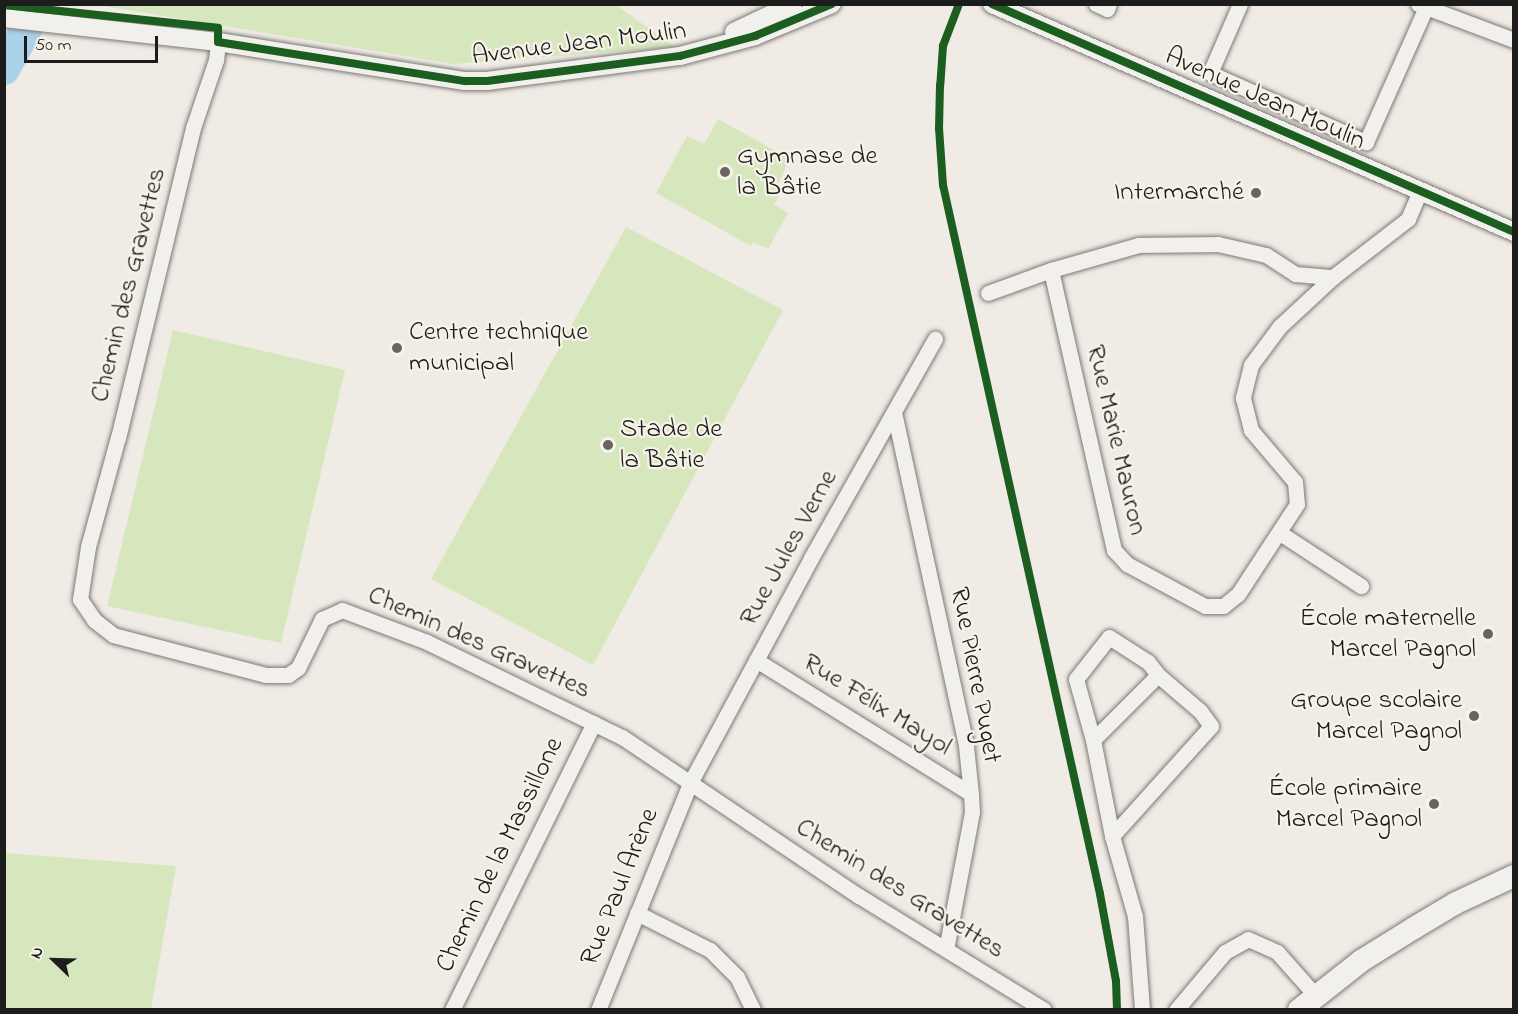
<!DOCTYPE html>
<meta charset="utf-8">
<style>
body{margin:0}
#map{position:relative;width:1518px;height:1014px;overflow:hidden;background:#f1ebe5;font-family:"Indie Flower",sans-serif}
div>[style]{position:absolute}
.green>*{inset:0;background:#d6e7be}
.river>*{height:32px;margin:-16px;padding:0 16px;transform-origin:16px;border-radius:16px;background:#abd2eb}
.roads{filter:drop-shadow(0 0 2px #7c7976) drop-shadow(0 0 2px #7c7976)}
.minor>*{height:15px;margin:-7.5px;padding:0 7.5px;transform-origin:7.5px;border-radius:7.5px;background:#f2f0ec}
.tertiary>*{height:18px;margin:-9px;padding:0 9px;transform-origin:9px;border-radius:9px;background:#f2f0ec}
.primary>*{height:22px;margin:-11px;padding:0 11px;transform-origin:11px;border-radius:11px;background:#f2f0ec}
.cycleway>*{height:8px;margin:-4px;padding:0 4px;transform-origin:4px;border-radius:4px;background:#1b5e20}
.dots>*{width:16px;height:16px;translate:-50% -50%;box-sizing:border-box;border:3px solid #f7f3e8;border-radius:50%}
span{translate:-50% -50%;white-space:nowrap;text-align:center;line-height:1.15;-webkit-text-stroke:4.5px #f7f3e8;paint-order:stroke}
.street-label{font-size:27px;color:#1c1c1c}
.poi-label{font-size:27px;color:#1c1c1c}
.left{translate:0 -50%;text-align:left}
.right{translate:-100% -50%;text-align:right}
.frame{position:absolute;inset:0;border:6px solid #1c1c1c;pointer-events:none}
.north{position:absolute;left:24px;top:930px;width:60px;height:60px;-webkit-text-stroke:4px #f7f3e8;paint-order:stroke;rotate:293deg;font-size:16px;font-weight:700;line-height:24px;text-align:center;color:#1c1c1c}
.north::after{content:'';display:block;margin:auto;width:21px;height:27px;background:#1c1c1c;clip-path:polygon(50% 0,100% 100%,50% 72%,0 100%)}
.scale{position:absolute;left:24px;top:36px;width:134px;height:27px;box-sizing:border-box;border:3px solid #1c1c1c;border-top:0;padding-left:8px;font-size:18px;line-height:21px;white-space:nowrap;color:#1c1c1c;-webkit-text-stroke:4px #f7f3e8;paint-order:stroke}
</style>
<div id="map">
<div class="green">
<div style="clip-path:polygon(97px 5px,616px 5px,675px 47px,454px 64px)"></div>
<div style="clip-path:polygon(718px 119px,790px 159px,777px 185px,783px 188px,774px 205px,788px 213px,768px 249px,753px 242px,751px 246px,656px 193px,687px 136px,704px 144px)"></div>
<div style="clip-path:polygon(626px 227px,783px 310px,593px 665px,431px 579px)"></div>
<div style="clip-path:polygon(173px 330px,345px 370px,281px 643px,107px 606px)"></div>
<div style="clip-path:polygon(4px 853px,176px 866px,151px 1009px,5px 1009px)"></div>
</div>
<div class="river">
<div style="left:4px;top:69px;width:74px;rotate:-61deg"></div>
</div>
<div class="roads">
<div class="minor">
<div style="left:1096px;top:4px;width:12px;rotate:24deg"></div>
<div style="left:1107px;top:9px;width:5px;rotate:-68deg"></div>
<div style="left:1240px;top:4px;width:75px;rotate:113.5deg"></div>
<div style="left:1210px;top:73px;width:171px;rotate:23.9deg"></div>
<div style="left:1366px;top:142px;width:148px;rotate:-66deg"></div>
<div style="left:1418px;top:4px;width:103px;rotate:20.6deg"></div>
<div style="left:218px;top:42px;width:18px;rotate:96deg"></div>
<div style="left:216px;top:60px;width:72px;rotate:108.7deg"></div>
<div style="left:193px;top:128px;width:318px;rotate:103.6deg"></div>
<div style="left:118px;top:437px;width:114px;rotate:105.3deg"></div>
<div style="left:88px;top:547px;width:53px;rotate:98.7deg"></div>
<div style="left:80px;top:599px;width:25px;rotate:56deg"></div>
<div style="left:94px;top:620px;width:24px;rotate:38deg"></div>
<div style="left:113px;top:635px;width:157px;rotate:14.7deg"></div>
<div style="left:265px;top:675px;width:23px"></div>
<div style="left:288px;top:675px;width:12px;rotate:-35deg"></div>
<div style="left:298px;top:668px;width:55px;rotate:-63.9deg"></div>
<div style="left:322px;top:619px;width:22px;rotate:-24deg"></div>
<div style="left:342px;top:610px;width:91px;rotate:20.6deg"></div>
<div style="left:427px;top:642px;width:217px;rotate:26deg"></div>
<div style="left:622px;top:737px;width:285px;rotate:33.9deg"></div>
<div style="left:859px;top:896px;width:217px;rotate:31.6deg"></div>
<div style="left:1218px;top:244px;width:49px;rotate:12.9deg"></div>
<div style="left:1266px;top:255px;width:35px;rotate:33deg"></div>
<div style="left:1295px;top:274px;width:38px;rotate:5deg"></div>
<div style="left:1333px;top:277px;width:72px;rotate:137.2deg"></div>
<div style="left:1280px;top:326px;width:49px;rotate:126.6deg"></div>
<div style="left:1251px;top:365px;width:34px;rotate:104deg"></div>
<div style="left:1243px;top:398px;width:33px;rotate:76deg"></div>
<div style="left:1251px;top:430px;width:68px;rotate:49.8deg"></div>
<div style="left:1295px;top:482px;width:22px;rotate:85deg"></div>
<div style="left:1297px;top:504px;width:108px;rotate:123.2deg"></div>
<div style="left:1238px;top:594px;width:19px;rotate:141deg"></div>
<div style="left:1223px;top:606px;width:18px;rotate:180deg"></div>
<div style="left:1205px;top:606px;width:89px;rotate:-151.7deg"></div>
<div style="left:1127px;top:564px;width:19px;rotate:-133deg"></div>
<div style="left:1114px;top:550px;width:287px;rotate:-102.7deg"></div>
<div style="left:1051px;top:270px;width:91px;rotate:-15.9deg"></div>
<div style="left:1139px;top:245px;width:79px;rotate:-0.7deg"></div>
<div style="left:1333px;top:277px;width:95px;rotate:-37.7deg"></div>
<div style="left:1408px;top:219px;width:30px;rotate:-67deg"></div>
<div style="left:988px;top:293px;width:67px;rotate:-20.1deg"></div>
<div style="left:894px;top:412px;width:342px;rotate:77.8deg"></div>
<div style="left:966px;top:746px;width:48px;rotate:84.1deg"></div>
<div style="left:971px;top:794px;width:18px;rotate:87deg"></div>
<div style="left:972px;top:812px;width:140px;rotate:100.7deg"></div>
<div style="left:1280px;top:533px;width:97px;rotate:33.2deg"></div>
<div style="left:756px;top:660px;width:253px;rotate:31.9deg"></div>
<div style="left:1093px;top:740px;width:63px;rotate:-105.6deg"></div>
<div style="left:1076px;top:679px;width:53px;rotate:-51.8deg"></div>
<div style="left:1109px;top:637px;width:46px;rotate:32.7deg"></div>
<div style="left:1148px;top:662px;width:16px;rotate:52deg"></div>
<div style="left:1112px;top:836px;width:148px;rotate:-48deg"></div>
<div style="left:1211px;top:726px;width:19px;rotate:-126deg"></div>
<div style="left:1200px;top:711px;width:55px;rotate:-139.4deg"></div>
<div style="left:1158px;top:675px;width:92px;rotate:135deg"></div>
<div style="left:1093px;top:740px;width:98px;rotate:78.8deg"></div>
<div style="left:1112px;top:836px;width:83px;rotate:74deg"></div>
<div style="left:1135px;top:916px;width:94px;rotate:85.7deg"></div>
<div style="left:637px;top:913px;width:82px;rotate:26.9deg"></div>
<div style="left:710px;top:950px;width:38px;rotate:45deg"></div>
<div style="left:737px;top:977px;width:37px;rotate:64deg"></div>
<div style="left:452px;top:1010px;width:320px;rotate:-63.7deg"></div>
<div style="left:598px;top:1010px;width:245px;rotate:-67.9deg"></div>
<div style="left:690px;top:783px;width:255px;rotate:-61.7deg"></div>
<div style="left:811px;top:558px;width:252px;rotate:-60.5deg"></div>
<div style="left:1176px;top:1010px;width:76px;rotate:-49.8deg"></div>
<div style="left:1225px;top:952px;width:26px;rotate:-29deg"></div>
<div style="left:1248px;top:939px;width:32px;rotate:24deg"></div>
<div style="left:1277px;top:952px;width:60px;rotate:48.4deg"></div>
</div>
<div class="tertiary">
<div style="left:992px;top:4px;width:570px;rotate:23.59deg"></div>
<div style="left:4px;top:18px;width:215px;rotate:6.4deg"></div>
<div style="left:218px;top:42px;width:250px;rotate:9deg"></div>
<div style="left:465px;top:81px;width:22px"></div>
<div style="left:487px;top:81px;width:195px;rotate:-7.4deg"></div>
<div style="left:680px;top:56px;width:78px;rotate:-14.9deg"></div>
<div style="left:755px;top:36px;width:83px;rotate:-22.6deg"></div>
<div style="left:734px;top:32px;width:65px;rotate:-25.4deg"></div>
</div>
<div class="primary">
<div style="left:1299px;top:1010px;width:79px;rotate:-38.3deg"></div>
<div style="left:1361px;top:961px;width:62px;rotate:-31.9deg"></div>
<div style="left:1414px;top:928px;width:49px;rotate:-30.8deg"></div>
<div style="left:1456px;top:903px;width:64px;rotate:-25deg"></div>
</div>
</div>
<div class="cycleway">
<div style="left:959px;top:4px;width:45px;rotate:110.9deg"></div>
<div style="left:943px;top:46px;width:39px;rotate:94deg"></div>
<div style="left:940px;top:85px;width:43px;rotate:91.3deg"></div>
<div style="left:939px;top:128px;width:57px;rotate:86deg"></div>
<div style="left:943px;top:185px;width:726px;rotate:77.51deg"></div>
<div style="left:1100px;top:894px;width:88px;rotate:79.6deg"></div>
<div style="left:1116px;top:981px;width:29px;rotate:88deg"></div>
<div style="left:992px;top:4px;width:570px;rotate:23.59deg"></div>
<div style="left:4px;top:5px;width:215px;rotate:6.1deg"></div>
<div style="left:218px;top:28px;width:14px;rotate:90deg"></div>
<div style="left:218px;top:42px;width:250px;rotate:9deg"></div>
<div style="left:465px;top:81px;width:22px"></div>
<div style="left:487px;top:81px;width:195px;rotate:-7.4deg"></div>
<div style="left:680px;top:56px;width:78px;rotate:-14.9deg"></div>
<div style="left:755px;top:36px;width:83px;rotate:-22.6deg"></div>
</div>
<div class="dots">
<div style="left:725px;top:172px;background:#676462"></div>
<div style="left:1256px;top:193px;background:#676462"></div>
<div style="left:397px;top:348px;background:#676462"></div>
<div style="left:608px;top:445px;background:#676462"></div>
<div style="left:1488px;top:634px;background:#676462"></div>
<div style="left:1474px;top:716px;background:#676462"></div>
<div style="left:1434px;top:804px;background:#676462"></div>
</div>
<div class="street-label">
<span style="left:579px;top:44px;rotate:-7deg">Avenue Jean Moulin</span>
<span style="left:1265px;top:99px;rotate:24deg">Avenue Jean Moulin</span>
<span style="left:129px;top:285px;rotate:-76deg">Chemin des Gravettes</span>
<span style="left:1116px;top:440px;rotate:77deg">Rue Marie Mauron</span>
<span style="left:789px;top:548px;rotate:-61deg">Rue Jules Verne</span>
<span style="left:479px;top:643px;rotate:24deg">Chemin des Gravettes</span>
<span style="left:975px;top:675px;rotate:79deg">Rue Pierre Puget</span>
<span style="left:877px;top:705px;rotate:32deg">Rue Félix Mayol</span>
<span style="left:500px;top:855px;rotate:-64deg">Chemin de la Massillone</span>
<span style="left:620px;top:887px;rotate:-68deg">Rue Paul Arène</span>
<span style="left:900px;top:889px;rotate:32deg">Chemin des Gravettes</span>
</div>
<div class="poi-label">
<span class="left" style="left:737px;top:172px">Gymnase de<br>la Bâtie</span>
<span class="right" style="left:1244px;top:193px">Intermarché</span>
<span class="left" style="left:409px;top:348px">Centre technique<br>municipal</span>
<span class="left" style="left:620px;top:445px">Stade de<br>la Bâtie</span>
<span class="right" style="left:1476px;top:634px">École maternelle<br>Marcel Pagnol</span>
<span class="right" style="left:1462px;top:716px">Groupe scolaire<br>Marcel Pagnol</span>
<span class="right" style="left:1422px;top:804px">École primaire<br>Marcel Pagnol</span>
</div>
<div class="frame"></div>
<div class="north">N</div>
<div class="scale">50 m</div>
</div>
